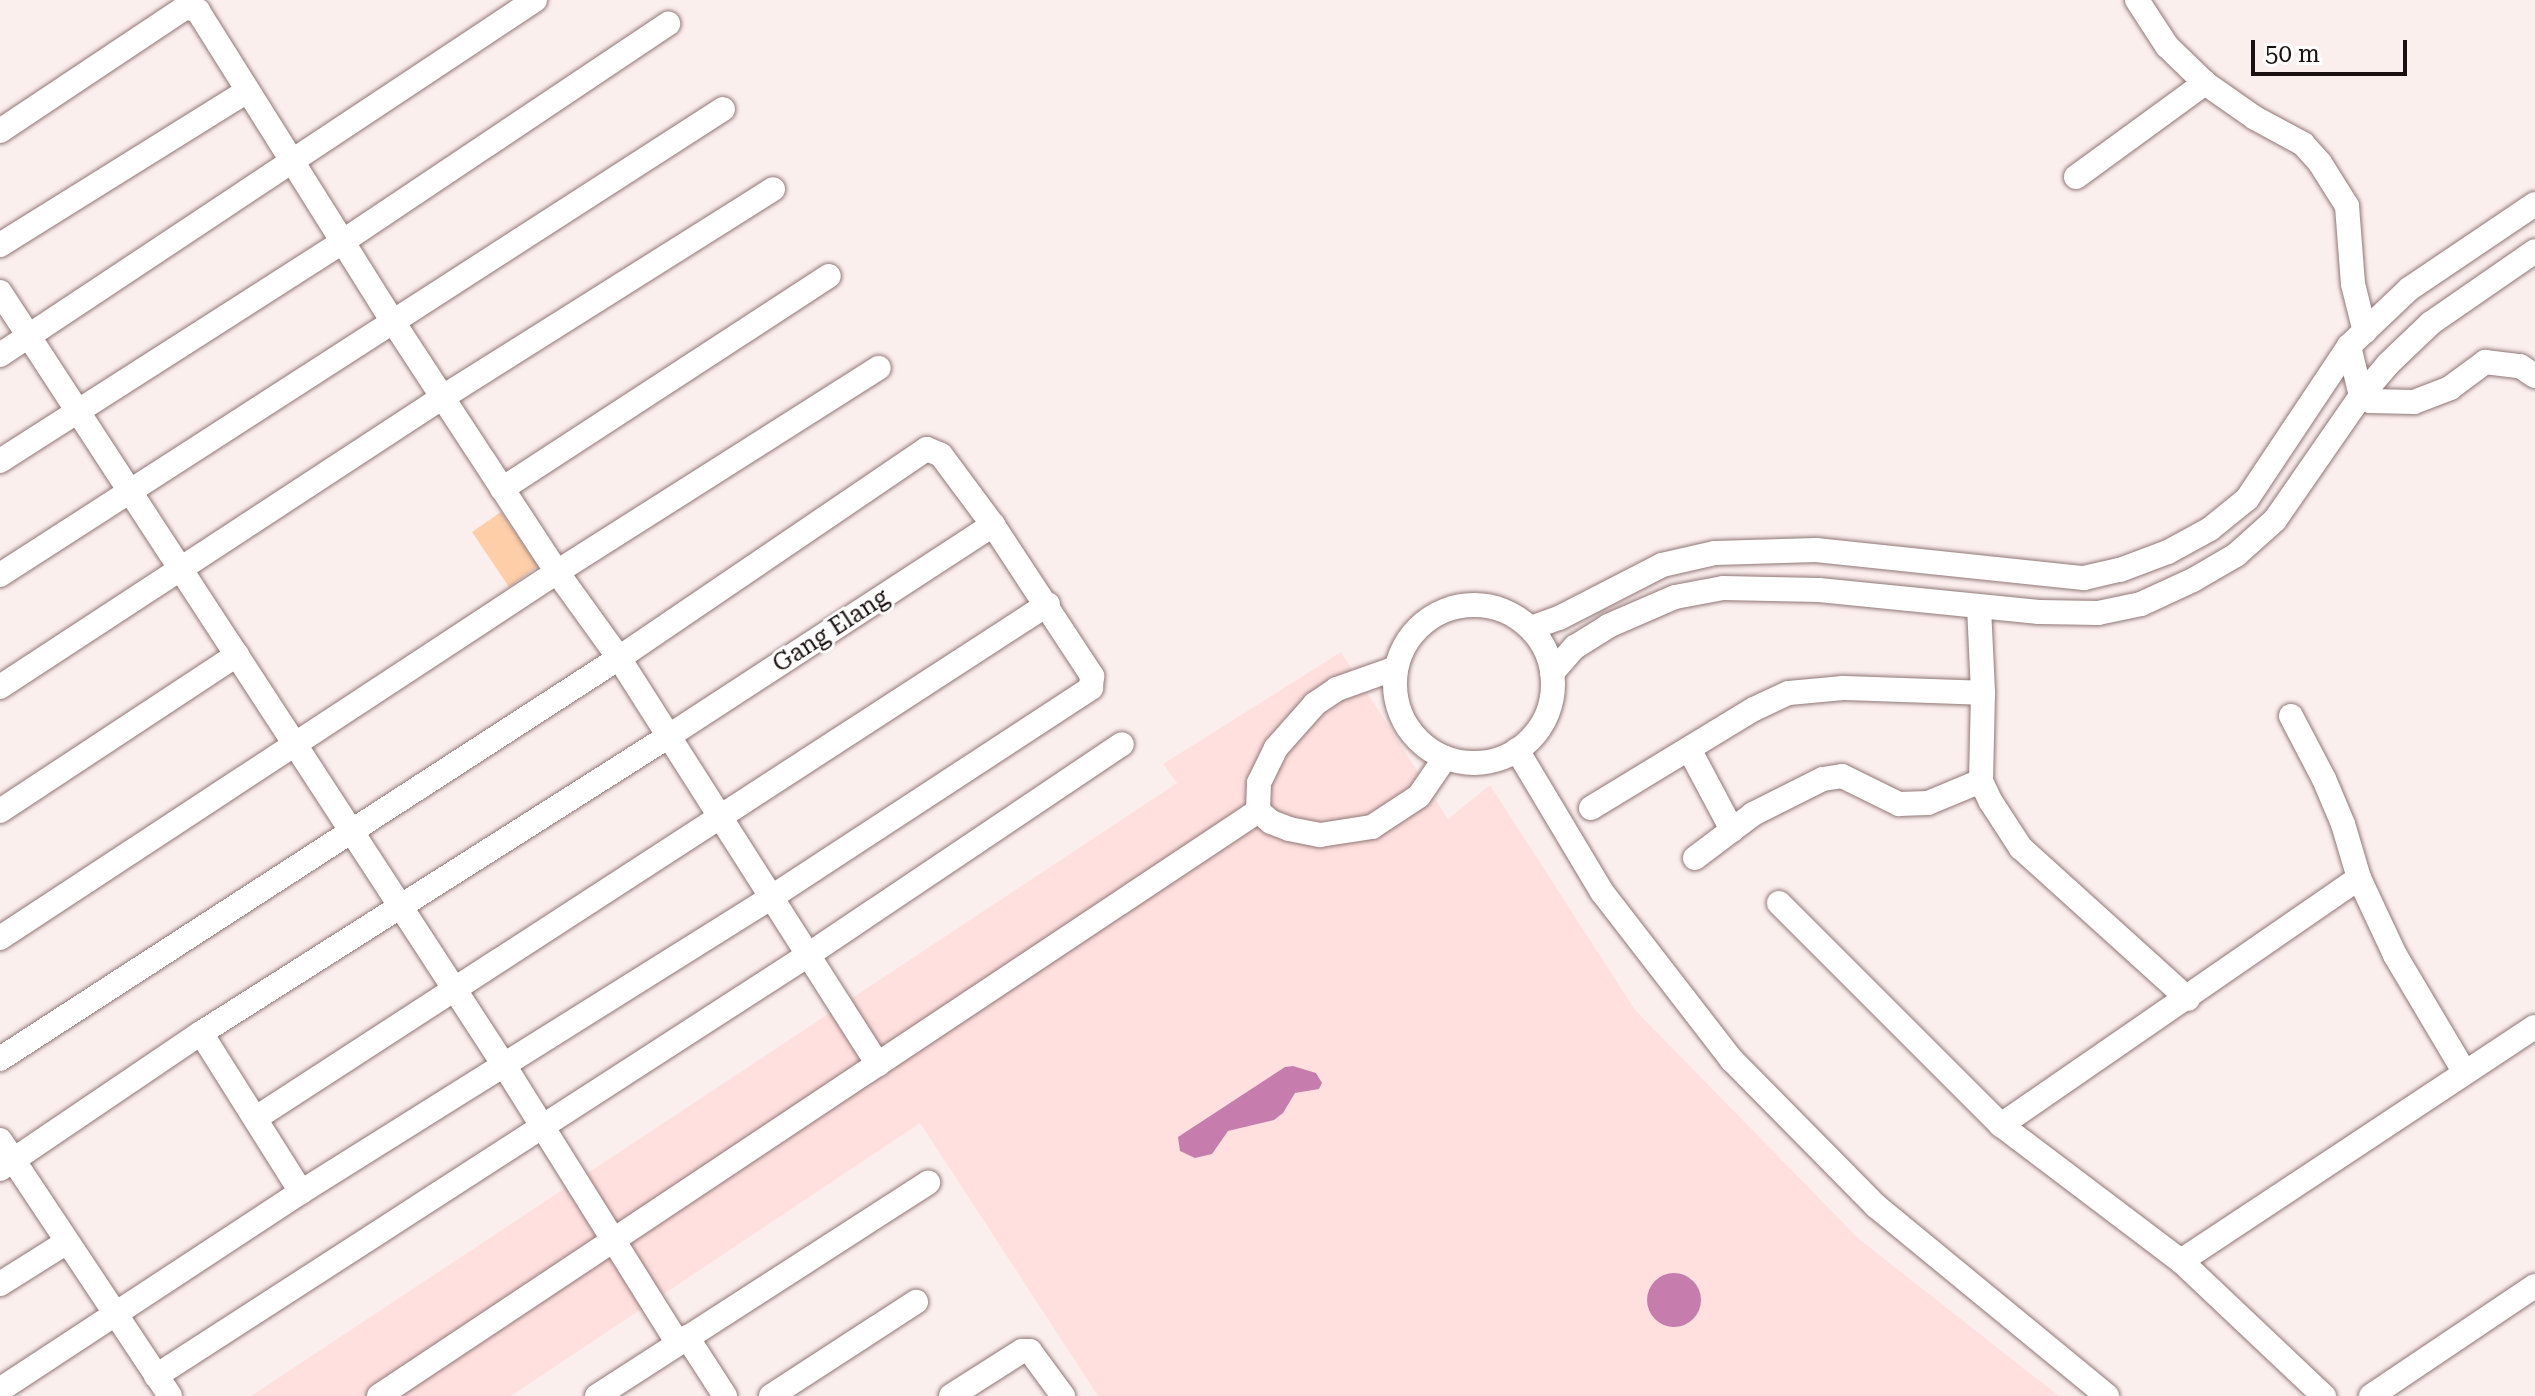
<!DOCTYPE html>
<style>
body{margin:0}
#map{position:relative;width:2535px;height:1396px;overflow:hidden;background:#fbefee;font-family:"Roboto Serif",serif}
div>[style]{position:absolute}
.built>*{inset:0;background:#ffe0de}
.green>*{inset:0;background:#fdcea8}
.water>*{inset:0;background:#c67dad}
.round{border-radius:50%}
.roads{filter:drop-shadow(0 0 2px #917675) drop-shadow(0 0 2px #917675)}
.street>*{height:24px;margin:-12px;padding:0 12px;transform-origin:12px;border-radius:12px;background:#fff}
.street>.ring{margin:-12px;padding:0;box-sizing:content-box;background:none;border:24px solid #fff;border-radius:50%}
span{translate:-50% -50%;white-space:nowrap;text-align:center;line-height:1.15;-webkit-text-stroke:6px #fff;paint-order:stroke}
.street-label{font-size:24px;color:#1a1010}
.scale{position:absolute;left:2251px;top:40px;width:156px;height:36px;box-sizing:border-box;border:4px solid #1a1010;border-top:0;padding-left:10px;font-size:24px;line-height:28px;white-space:nowrap;color:#1a1010;-webkit-text-stroke:6px #fff;paint-order:stroke}
</style>
<div id="map">
<div class="built">
<div style="clip-path:polygon(1341px 652px,1448px 819px,1490px 785px,1635px 1010px,1859px 1239px,2059px 1396px,1098px 1396px,920px 1123px,511px 1396px,251px 1396px,1177px 783px,1163px 764px)"></div>
</div>
<div class="green">
<div style="clip-path:polygon(501px 512px,538px 566px,509px 587px,472px 532px)"></div>
</div>
<div class="water">
<div style="clip-path:polygon(1293px 1066px,1316px 1073px,1322px 1083px,1319px 1089px,1295px 1093px,1283px 1113px,1274px 1120px,1228px 1131px,1212px 1154px,1195px 1158px,1180px 1151px,1178px 1137px,1285px 1067px)"></div>
<div class="round" style="left:1647px;top:1273px;width:54px;height:54px"></div>
</div>
<div class="roads">
<div class="street">
<div style="left:2137px;top:0;width:55px;rotate:56.9deg"></div>
<div style="left:2167px;top:46px;width:53px;rotate:44.2deg"></div>
<div style="left:2205px;top:83px;width:61px;rotate:35deg"></div>
<div style="left:2255px;top:118px;width:55px;rotate:28.4deg"></div>
<div style="left:2303px;top:144px;width:25px;rotate:48deg"></div>
<div style="left:2320px;top:163px;width:51px;rotate:57.9deg"></div>
<div style="left:2347px;top:206px;width:78px;rotate:85.6deg"></div>
<div style="left:2353px;top:284px;width:49px;rotate:76deg"></div>
<div style="left:0;top:131px;width:224px;rotate:-33.7deg"></div>
<div style="left:186px;top:7px;width:13px;rotate:18deg"></div>
<div style="left:198px;top:11px;width:365px;rotate:57.9deg"></div>
<div style="left:392px;top:320px;width:301px;rotate:56.8deg"></div>
<div style="left:557px;top:572px;width:106px;rotate:54.2deg"></div>
<div style="left:619px;top:658px;width:482px;rotate:57.5deg"></div>
<div style="left:2076px;top:177px;width:160px;rotate:-36.1deg"></div>
<div style="left:0;top:245px;width:291px;rotate:-31.9deg"></div>
<div style="left:0;top:292px;width:923px;rotate:56.9deg"></div>
<div style="left:504px;top:1065px;width:328px;rotate:58deg"></div>
<div style="left:2349px;top:346px;width:51px;rotate:76.5deg"></div>
<div style="left:2361px;top:396px;width:10px;rotate:29deg"></div>
<div style="left:2370px;top:401px;width:44px;rotate:1.3deg"></div>
<div style="left:2414px;top:402px;width:39px;rotate:-21deg"></div>
<div style="left:2450px;top:388px;width:44px;rotate:-36.6deg"></div>
<div style="left:2485px;top:362px;width:35px;rotate:7deg"></div>
<div style="left:2520px;top:366px;width:18px;rotate:34deg"></div>
<div style="left:0;top:355px;width:642px;rotate:-33.57deg"></div>
<div style="left:0;top:461px;width:410px;rotate:-32.6deg"></div>
<div style="left:345px;top:240px;width:389px;rotate:-33.8deg"></div>
<div style="left:502px;top:489px;width:390px;rotate:-33.1deg"></div>
<div style="left:0;top:575px;width:860px;rotate:-32.8deg"></div>
<div class="ring" style="left:1395px;top:605px;width:134px;height:134px"></div>
<div style="left:1979px;top:607px;width:86px;rotate:87.3deg"></div>
<div style="left:1531px;top:628px;width:30px;rotate:-20deg"></div>
<div style="left:1559px;top:618px;width:116px;rotate:-27.2deg"></div>
<div style="left:1662px;top:565px;width:54px;rotate:-12.8deg"></div>
<div style="left:1715px;top:553px;width:101px;rotate:-1.7deg"></div>
<div style="left:1816px;top:550px;width:269px;rotate:6deg"></div>
<div style="left:2084px;top:578px;width:37px;rotate:-13deg"></div>
<div style="left:2120px;top:570px;width:51px;rotate:-20.6deg"></div>
<div style="left:2168px;top:552px;width:48px;rotate:-28.7deg"></div>
<div style="left:2210px;top:529px;width:48px;rotate:-39deg"></div>
<div style="left:2247px;top:499px;width:184px;rotate:-56.3deg"></div>
<div style="left:2349px;top:346px;width:83px;rotate:-43.5deg"></div>
<div style="left:2409px;top:289px;width:152px;rotate:-34deg"></div>
<div style="left:1396px;top:668px;width:63px;rotate:160.4deg"></div>
<div style="left:1337px;top:689px;width:27px;rotate:146deg"></div>
<div style="left:1315px;top:704px;width:59px;rotate:131.6deg"></div>
<div style="left:1276px;top:748px;width:39px;rotate:116deg"></div>
<div style="left:1259px;top:783px;width:28px;rotate:92deg"></div>
<div style="left:1258px;top:811px;width:17px;rotate:40deg"></div>
<div style="left:1271px;top:822px;width:19px;rotate:21deg"></div>
<div style="left:1289px;top:829px;width:32px;rotate:11deg"></div>
<div style="left:1320px;top:835px;width:53px;rotate:-8.7deg"></div>
<div style="left:1372px;top:827px;width:56px;rotate:-33.4deg"></div>
<div style="left:1419px;top:796px;width:46px;rotate:-55.6deg"></div>
<div style="left:1552px;top:673px;width:35px;rotate:-49deg"></div>
<div style="left:1575px;top:647px;width:39px;rotate:-32deg"></div>
<div style="left:1608px;top:626px;width:73px;rotate:-23.4deg"></div>
<div style="left:1675px;top:597px;width:49px;rotate:-10.6deg"></div>
<div style="left:1723px;top:588px;width:96px;rotate:1.2deg"></div>
<div style="left:1819px;top:590px;width:221px;rotate:5.7deg"></div>
<div style="left:2039px;top:612px;width:59px;rotate:1deg"></div>
<div style="left:2098px;top:613px;width:44px;rotate:-11.8deg"></div>
<div style="left:2141px;top:604px;width:57px;rotate:-24.8deg"></div>
<div style="left:2193px;top:580px;width:50px;rotate:-30.2deg"></div>
<div style="left:2236px;top:555px;width:52px;rotate:-41.9deg"></div>
<div style="left:2275px;top:520px;width:151px;rotate:-55.3deg"></div>
<div style="left:2361px;top:396px;width:42px;rotate:-49.8deg"></div>
<div style="left:2388px;top:364px;width:59px;rotate:-43.6deg"></div>
<div style="left:2431px;top:323px;width:126px;rotate:-34.7deg"></div>
<div style="left:0;top:687px;width:529px;rotate:-33.21deg"></div>
<div style="left:443px;top:397px;width:390px;rotate:-32.2deg"></div>
<div style="left:2291px;top:716px;width:71px;rotate:62.4deg"></div>
<div style="left:2324px;top:779px;width:49px;rotate:67.1deg"></div>
<div style="left:2343px;top:824px;width:56px;rotate:73.5deg"></div>
<div style="left:2359px;top:878px;width:85px;rotate:64.9deg"></div>
<div style="left:2395px;top:955px;width:135px;rotate:59.3deg"></div>
<div style="left:1689px;top:749px;width:92px;rotate:62deg"></div>
<div style="left:1732px;top:830px;width:26px;rotate:-37deg"></div>
<div style="left:1753px;top:814px;width:78px;rotate:-26.6deg"></div>
<div style="left:1823px;top:779px;width:19px;rotate:-9deg"></div>
<div style="left:1842px;top:776px;width:64px;rotate:26.2deg"></div>
<div style="left:1899px;top:804px;width:29px;rotate:-2deg"></div>
<div style="left:1928px;top:803px;width:57px;rotate:-22.5deg"></div>
<div style="left:1517px;top:750px;width:165px;rotate:59.1deg"></div>
<div style="left:1602px;top:892px;width:212px;rotate:52.3deg"></div>
<div style="left:1732px;top:1060px;width:205px;rotate:45.4deg"></div>
<div style="left:1876px;top:1206px;width:299px;rotate:39.4deg"></div>
<div style="left:1591px;top:808px;width:191px;rotate:-31.3deg"></div>
<div style="left:1754px;top:709px;width:38px;rotate:-25deg"></div>
<div style="left:1789px;top:693px;width:54px;rotate:-5.3deg"></div>
<div style="left:1843px;top:688px;width:140px;rotate:2deg"></div>
<div style="left:1983px;top:693px;width:88px;rotate:91.3deg"></div>
<div style="left:1981px;top:781px;width:23px;rotate:65deg"></div>
<div style="left:1991px;top:802px;width:55px;rotate:56.9deg"></div>
<div style="left:2021px;top:848px;width:225px;rotate:42.1deg"></div>
<div style="left:0;top:811px;width:284px;rotate:-33.4deg"></div>
<div style="left:1695px;top:858px;width:46px;rotate:-37.1deg"></div>
<div style="left:1779px;top:903px;width:314px;rotate:45deg"></div>
<div style="left:2001px;top:1125px;width:226px;rotate:37.1deg"></div>
<div style="left:2181px;top:1261px;width:197px;rotate:43.4deg"></div>
<div style="left:0;top:938px;width:666px;rotate:-33.31deg"></div>
<div style="left:557px;top:572px;width:381px;rotate:-32.4deg"></div>
<div style="left:201px;top:1033px;width:188px;rotate:57.8deg"></div>
<div style="left:0;top:1059px;width:738px;rotate:-32.94deg"></div>
<div style="left:619px;top:658px;width:372px;rotate:-34.2deg"></div>
<div style="left:927px;top:449px;width:15px;rotate:23deg"></div>
<div style="left:941px;top:455px;width:87px;rotate:53.4deg"></div>
<div style="left:993px;top:525px;width:181px;rotate:56.7deg"></div>
<div style="left:1092px;top:676px;width:12px;rotate:95deg"></div>
<div style="left:1091px;top:688px;width:381px;rotate:146.8deg"></div>
<div style="left:772px;top:897px;width:556px;rotate:147.94deg"></div>
<div style="left:301px;top:1192px;width:360px;rotate:146.7deg"></div>
<div style="left:256px;top:1118px;width:944px;rotate:-32.98deg"></div>
<div style="left:2001px;top:1125px;width:435px;rotate:-34.6deg"></div>
<div style="left:0;top:1140px;width:307px;rotate:56.4deg"></div>
<div style="left:0;top:1169px;width:243px;rotate:-34.1deg"></div>
<div style="left:201px;top:1033px;width:554px;rotate:-32.4deg"></div>
<div style="left:669px;top:736px;width:387px;rotate:-33.1deg"></div>
<div style="left:2181px;top:1261px;width:424px;rotate:-33.5deg"></div>
<div style="left:0;top:1284px;width:79px;rotate:-32.1deg"></div>
<div style="left:687px;top:1337px;width:70px;rotate:57.2deg"></div>
<div style="left:156px;top:1376px;width:776px;rotate:-32.85deg"></div>
<div style="left:808px;top:955px;width:378px;rotate:-33.9deg"></div>
<div style="left:379px;top:1396px;width:1056px;rotate:-33.64deg"></div>
<div style="left:597px;top:1396px;width:394px;rotate:-32.8deg"></div>
<div style="left:771px;top:1396px;width:173px;rotate:-33deg"></div>
<div style="left:951px;top:1396px;width:84px;rotate:-32.4deg"></div>
<div style="left:1022px;top:1351px;width:8px"></div>
<div style="left:1030px;top:1351px;width:56px;rotate:53.7deg"></div>
<div style="left:2371px;top:1396px;width:197px;rotate:-33.9deg"></div>
</div>
</div>
<div class="street-label">
<span style="left:831px;top:631px;rotate:-33deg">Gang Elang</span>
</div>
<div class="scale">50 m</div>
</div>
